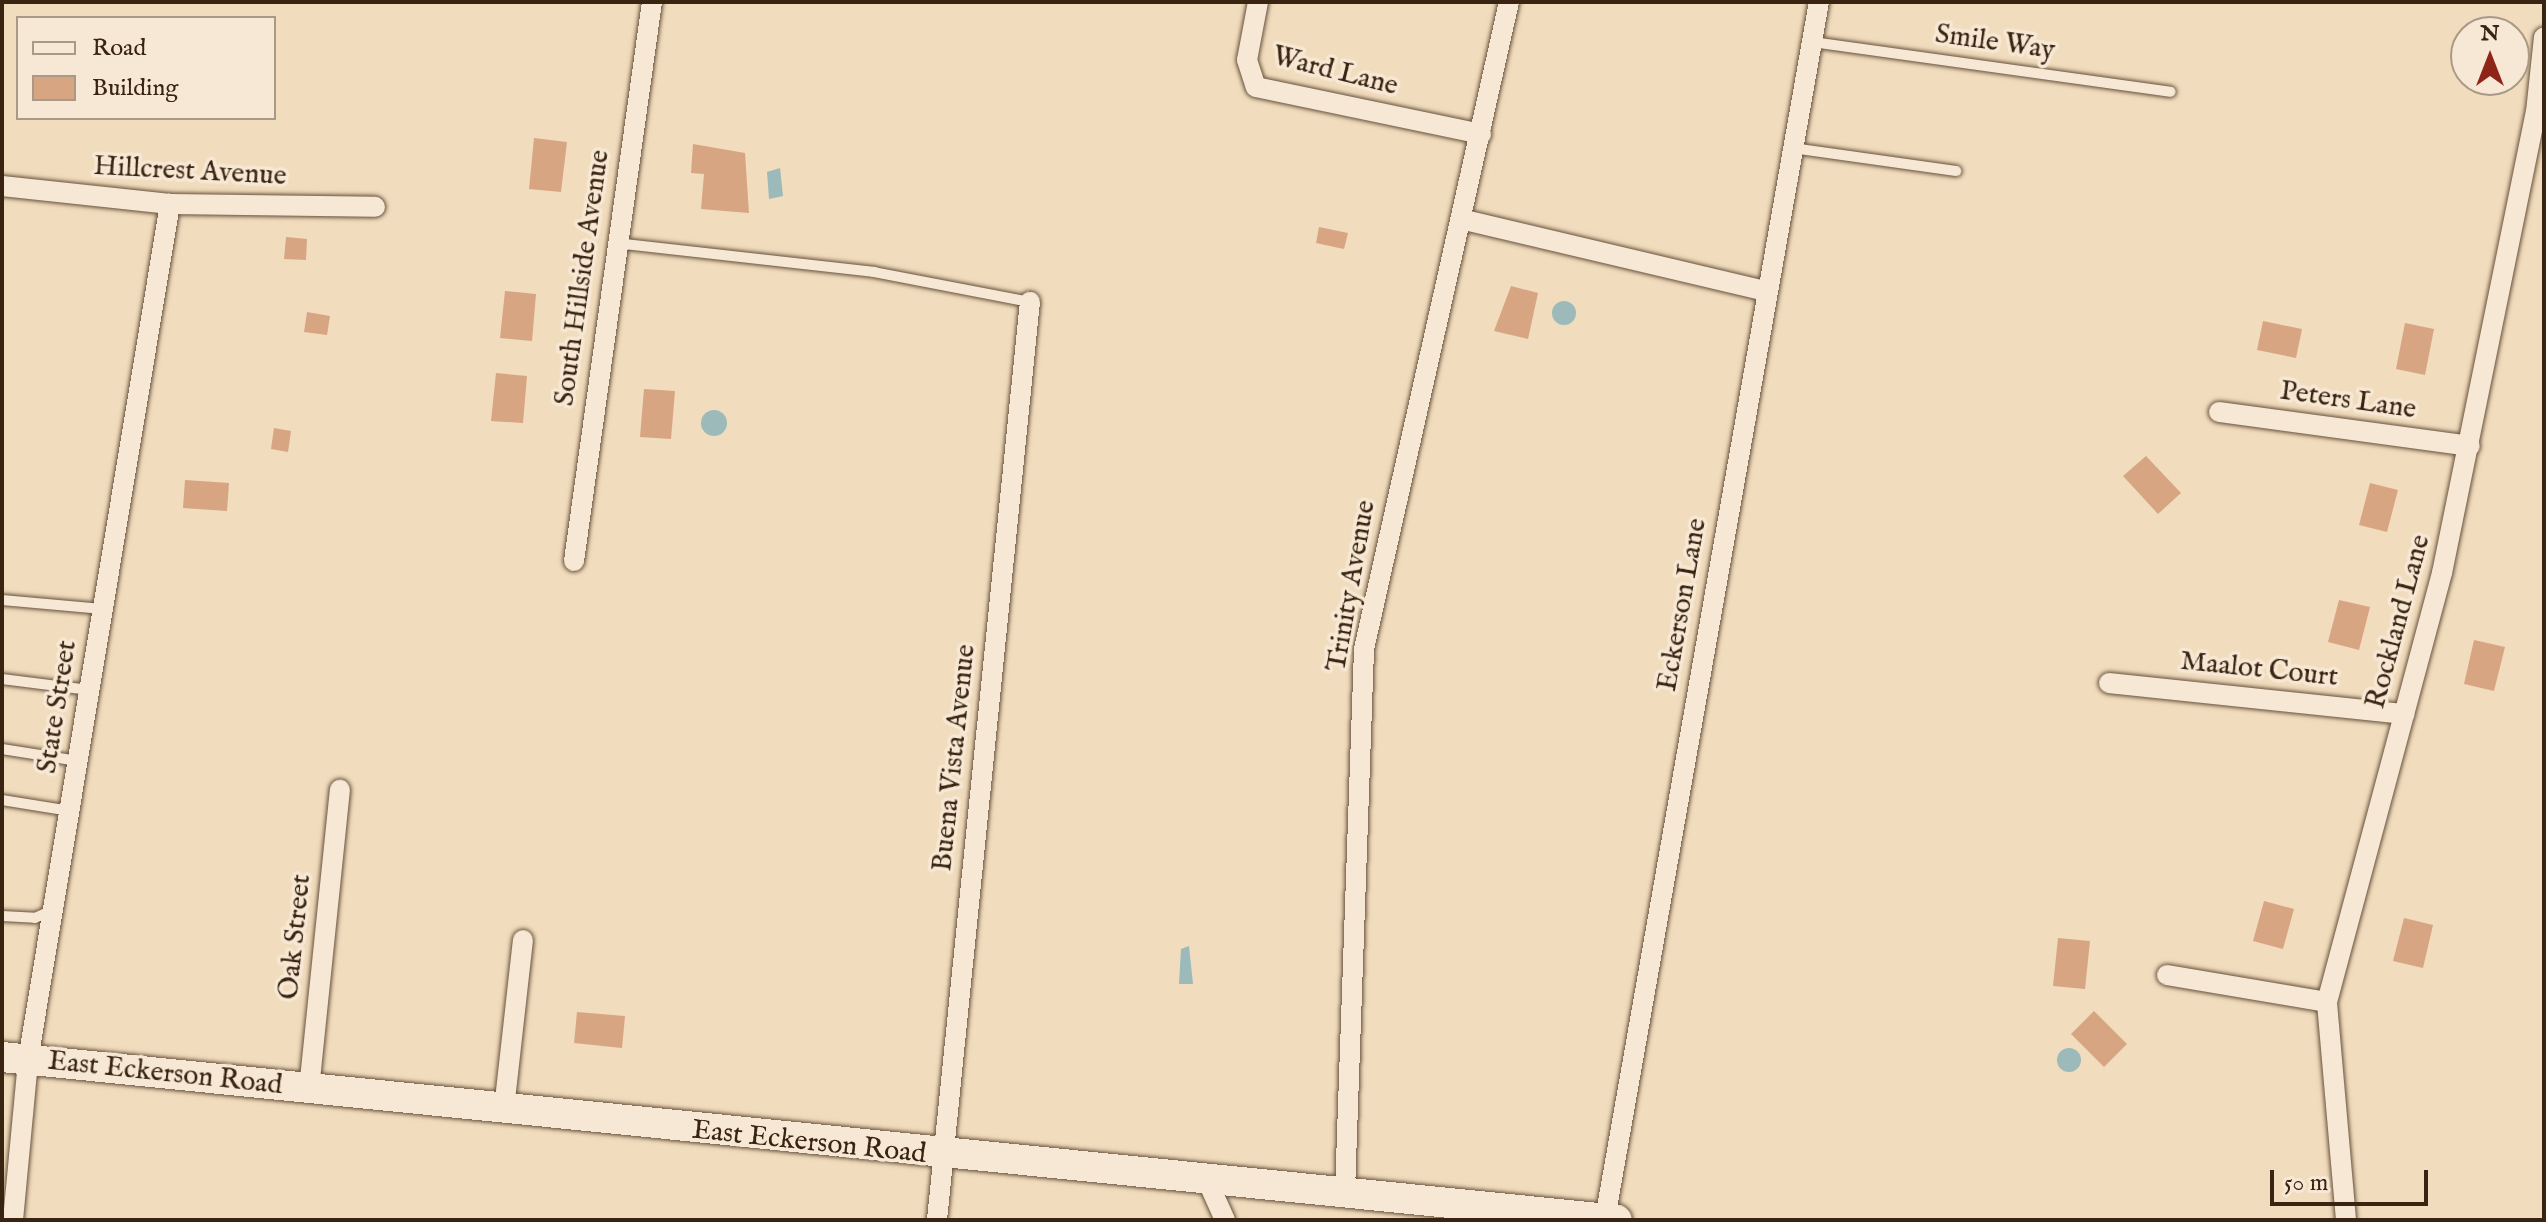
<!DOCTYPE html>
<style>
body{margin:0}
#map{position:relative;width:2546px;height:1222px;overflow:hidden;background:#f1dcbd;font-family:"IM FELL English",serif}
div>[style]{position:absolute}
.water>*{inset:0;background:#9cbab9}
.round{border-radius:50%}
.building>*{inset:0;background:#d8a583}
.roads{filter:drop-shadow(0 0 2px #67513c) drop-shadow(0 0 2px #67513c)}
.lane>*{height:10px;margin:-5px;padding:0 5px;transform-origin:5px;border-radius:5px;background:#f6e8d4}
.street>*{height:20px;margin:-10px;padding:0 10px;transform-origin:10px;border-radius:10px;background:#f6e8d4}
.secondary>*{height:30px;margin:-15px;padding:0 15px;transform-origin:15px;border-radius:15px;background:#f6e8d4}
span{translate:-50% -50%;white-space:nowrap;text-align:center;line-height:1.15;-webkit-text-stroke:7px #f6e8d4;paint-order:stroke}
.street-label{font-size:28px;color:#392311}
.frame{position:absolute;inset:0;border:4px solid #392311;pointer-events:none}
.legend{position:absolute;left:16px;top:16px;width:260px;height:104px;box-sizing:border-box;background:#f6e8d4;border:2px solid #aa9986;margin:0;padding:10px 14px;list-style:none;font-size:24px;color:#392311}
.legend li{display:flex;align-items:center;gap:16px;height:40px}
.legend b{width:40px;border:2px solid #aa9986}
.north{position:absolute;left:2450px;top:16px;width:80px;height:80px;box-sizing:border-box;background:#f6e8d4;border:2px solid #aa9986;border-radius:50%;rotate:0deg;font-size:22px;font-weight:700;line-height:32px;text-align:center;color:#392311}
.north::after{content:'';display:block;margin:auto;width:28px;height:36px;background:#8f2418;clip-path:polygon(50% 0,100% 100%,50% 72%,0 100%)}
.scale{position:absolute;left:2270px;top:1170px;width:158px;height:36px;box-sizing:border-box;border:4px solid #392311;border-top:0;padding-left:10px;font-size:24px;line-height:28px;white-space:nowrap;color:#392311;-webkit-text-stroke:6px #f6e8d4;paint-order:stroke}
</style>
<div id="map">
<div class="water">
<div style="clip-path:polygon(780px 168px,783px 196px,769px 199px,767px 172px)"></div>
<div class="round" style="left:1552px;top:301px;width:24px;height:24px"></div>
<div class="round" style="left:701px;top:410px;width:26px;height:26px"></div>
<div style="clip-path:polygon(1189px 946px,1193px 984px,1179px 984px,1181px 949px)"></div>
<div class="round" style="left:2057px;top:1048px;width:24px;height:24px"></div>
</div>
<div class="building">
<div style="clip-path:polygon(534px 138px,567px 142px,561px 192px,529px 189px)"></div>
<div style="clip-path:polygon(693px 144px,745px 153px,749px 213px,701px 209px,704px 174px,691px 173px)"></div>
<div style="clip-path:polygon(1319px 227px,1348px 233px,1344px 249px,1316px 243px)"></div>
<div style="clip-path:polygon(286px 237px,307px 239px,306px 260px,284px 259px)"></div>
<div style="clip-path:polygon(1511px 286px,1538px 293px,1528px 339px,1494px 331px)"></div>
<div style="clip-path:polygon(505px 291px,536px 294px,532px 341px,500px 338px)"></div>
<div style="clip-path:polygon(307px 312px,330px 316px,327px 335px,304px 332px)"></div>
<div style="clip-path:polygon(2263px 321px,2302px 329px,2296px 358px,2257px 350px)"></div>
<div style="clip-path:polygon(2405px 323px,2434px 329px,2425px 375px,2396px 369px)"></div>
<div style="clip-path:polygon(496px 373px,527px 376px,523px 423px,491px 421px)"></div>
<div style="clip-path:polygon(644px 389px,675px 391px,671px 439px,640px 437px)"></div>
<div style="clip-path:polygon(274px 428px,291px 431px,288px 452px,271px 449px)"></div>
<div style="clip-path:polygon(2146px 456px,2181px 493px,2158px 514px,2123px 476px)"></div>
<div style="clip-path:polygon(185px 480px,229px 483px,227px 511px,183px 508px)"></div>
<div style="clip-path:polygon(2370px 483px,2398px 490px,2387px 532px,2359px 525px)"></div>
<div style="clip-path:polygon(2339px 600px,2370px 607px,2359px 650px,2328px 642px)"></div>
<div style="clip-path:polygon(2474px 640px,2505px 647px,2494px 691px,2464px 684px)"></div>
<div style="clip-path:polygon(2264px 901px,2294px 909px,2283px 949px,2253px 941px)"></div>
<div style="clip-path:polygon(2404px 918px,2433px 925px,2423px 968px,2393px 961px)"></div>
<div style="clip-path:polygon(2058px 938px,2090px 941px,2085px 989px,2053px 986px)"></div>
<div style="clip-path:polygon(2094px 1011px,2127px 1044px,2104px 1067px,2071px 1034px)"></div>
<div style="clip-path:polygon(577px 1012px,625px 1016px,622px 1048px,574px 1043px)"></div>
</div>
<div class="roads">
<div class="lane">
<div style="left:1812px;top:42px;width:362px;rotate:7.9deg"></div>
<div style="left:1792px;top:148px;width:166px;rotate:8deg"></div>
<div style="left:616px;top:243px;width:260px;rotate:6.4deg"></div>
<div style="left:874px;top:272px;width:159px;rotate:10.9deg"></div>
<div style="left:2px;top:600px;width:101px;rotate:5.1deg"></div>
<div style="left:2px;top:679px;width:88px;rotate:7.2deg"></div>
<div style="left:2px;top:749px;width:77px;rotate:9deg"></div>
<div style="left:2px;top:800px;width:69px;rotate:9.2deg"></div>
<div style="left:2px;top:916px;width:33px;rotate:3deg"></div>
<div style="left:35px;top:918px;width:19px;rotate:-25deg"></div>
</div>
<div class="street">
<div style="left:1258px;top:2px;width:59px;rotate:100.7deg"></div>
<div style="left:1247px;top:60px;width:28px;rotate:72deg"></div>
<div style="left:1256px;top:87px;width:230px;rotate:11.8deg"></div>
<div style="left:2px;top:186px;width:169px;rotate:6.1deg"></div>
<div style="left:170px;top:204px;width:205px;rotate:0.8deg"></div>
<div style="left:1465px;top:220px;width:309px;rotate:13.3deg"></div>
<div style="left:2219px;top:412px;width:253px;rotate:7.7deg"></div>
<div style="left:574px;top:561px;width:564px;rotate:-82.06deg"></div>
<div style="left:2109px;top:683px;width:297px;rotate:6deg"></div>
<div style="left:2167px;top:975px;width:162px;rotate:9.6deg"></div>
<div style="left:309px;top:1089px;width:301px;rotate:-84.1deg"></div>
<div style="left:504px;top:1109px;width:170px;rotate:-83.6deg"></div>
<div style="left:1208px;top:1182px;width:42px;rotate:65.9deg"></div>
<div style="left:1345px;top:1191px;width:542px;rotate:-87.99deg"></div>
<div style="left:1364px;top:649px;width:663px;rotate:-77.37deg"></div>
<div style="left:1605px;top:1219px;width:1236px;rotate:-80.03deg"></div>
<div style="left:13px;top:1220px;width:161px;rotate:-84.6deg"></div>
<div style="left:28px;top:1060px;width:868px;rotate:-80.58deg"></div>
<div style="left:937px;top:1220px;width:923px;rotate:-84.22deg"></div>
<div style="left:2346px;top:1220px;width:219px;rotate:-95deg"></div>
<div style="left:2327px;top:1002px;width:444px;rotate:-75deg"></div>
<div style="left:2442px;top:573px;width:470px;rotate:-78.5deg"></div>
<div style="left:2536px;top:112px;width:75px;rotate:-83.9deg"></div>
</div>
<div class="secondary">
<div style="left:2px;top:1057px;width:1623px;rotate:5.76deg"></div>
</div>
</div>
<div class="street-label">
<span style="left:1995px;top:43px;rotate:8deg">Smile Way</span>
<span style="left:1335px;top:72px;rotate:14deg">Ward Lane</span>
<span style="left:190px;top:172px;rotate:3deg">Hillcrest Avenue</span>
<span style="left:583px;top:278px;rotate:-82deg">South Hillside Avenue</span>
<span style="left:2348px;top:401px;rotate:8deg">Peters Lane</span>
<span style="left:1352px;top:586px;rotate:-80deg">Trinity Avenue</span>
<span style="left:1683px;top:605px;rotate:-80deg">Eckerson Lane</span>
<span style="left:2399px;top:622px;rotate:-75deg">Rockland Lane</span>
<span style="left:2259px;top:670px;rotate:6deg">Maalot Court</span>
<span style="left:58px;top:707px;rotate:-81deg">State Street</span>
<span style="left:955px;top:758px;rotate:-84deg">Buena Vista Avenue</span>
<span style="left:296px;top:937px;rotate:-84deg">Oak Street</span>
<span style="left:165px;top:1074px;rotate:6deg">East Eckerson Road</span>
<span style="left:809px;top:1143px;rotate:6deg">East Eckerson Road</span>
</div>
<div class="frame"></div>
<ul class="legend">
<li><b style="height:10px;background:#f6e8d4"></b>Road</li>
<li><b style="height:22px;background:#d8a583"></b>Building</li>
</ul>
<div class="north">N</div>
<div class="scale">50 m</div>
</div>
